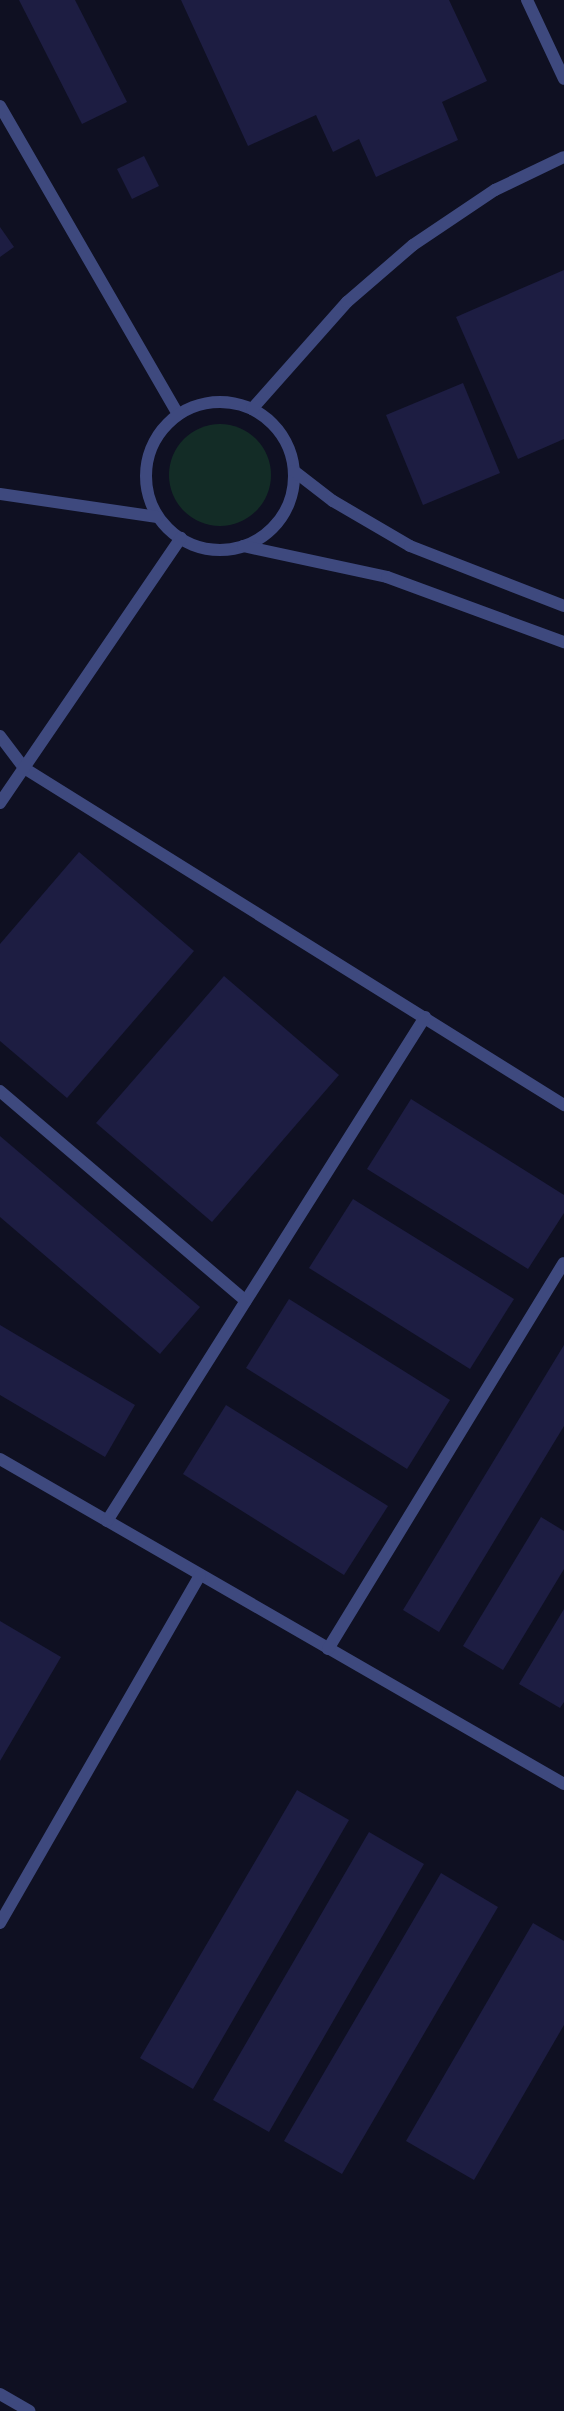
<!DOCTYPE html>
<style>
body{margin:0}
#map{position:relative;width:564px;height:2411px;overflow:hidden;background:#0f1022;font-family:Mulish,sans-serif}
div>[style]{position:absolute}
.green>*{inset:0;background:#132c26}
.round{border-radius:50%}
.building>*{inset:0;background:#1d1d42}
.street>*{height:12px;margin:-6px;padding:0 6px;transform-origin:6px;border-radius:6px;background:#3e497e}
.street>.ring{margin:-6px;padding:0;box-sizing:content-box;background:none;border:12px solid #3e497e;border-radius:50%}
span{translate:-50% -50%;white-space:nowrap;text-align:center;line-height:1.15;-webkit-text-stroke:6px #0f1022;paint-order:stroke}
</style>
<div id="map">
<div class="green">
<div class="round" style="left:169px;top:424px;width:102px;height:102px"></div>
</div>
<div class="building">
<div style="clip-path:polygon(19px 0,75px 0,127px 102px,82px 124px)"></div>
<div style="clip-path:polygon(181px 0,449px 0,487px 81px,442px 102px,458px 140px,376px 177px,359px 139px,333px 152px,316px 115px,248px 146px)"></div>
<div style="clip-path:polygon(144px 156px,159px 186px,132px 199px,117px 169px)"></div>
<div style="clip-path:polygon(0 227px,14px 247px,0 257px)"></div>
<div style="clip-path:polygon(564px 270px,564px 439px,518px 459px,456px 317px)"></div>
<div style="clip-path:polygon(463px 383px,500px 473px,423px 505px,386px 415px)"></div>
<div style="clip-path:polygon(79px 852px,194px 951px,67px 1098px,0 1041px,0 944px)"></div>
<div style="clip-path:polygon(224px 976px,339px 1075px,212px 1222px,96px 1123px)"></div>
<div style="clip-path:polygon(411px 1099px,564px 1195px,564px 1213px,528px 1269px,367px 1169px)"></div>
<div style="clip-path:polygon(0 1136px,200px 1307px,160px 1354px,0 1217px)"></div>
<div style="clip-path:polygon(353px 1199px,514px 1299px,470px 1369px,309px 1268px)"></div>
<div style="clip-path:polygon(289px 1299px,450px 1400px,407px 1469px,246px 1368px)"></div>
<div style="clip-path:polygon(0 1325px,135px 1405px,105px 1457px,0 1395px)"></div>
<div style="clip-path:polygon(564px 1345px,564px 1426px,439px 1632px,403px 1610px)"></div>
<div style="clip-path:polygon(226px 1405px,388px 1506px,344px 1575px,183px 1474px)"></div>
<div style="clip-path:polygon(541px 1517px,564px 1531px,564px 1569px,503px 1670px,463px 1646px)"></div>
<div style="clip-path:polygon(564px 1609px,564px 1702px,560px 1708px,519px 1684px)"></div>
<div style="clip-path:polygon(0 1621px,61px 1657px,0 1761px)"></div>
<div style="clip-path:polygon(297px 1790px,349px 1820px,193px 2089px,140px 2058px)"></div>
<div style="clip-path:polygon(369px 1832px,424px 1864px,269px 2132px,213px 2100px)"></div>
<div style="clip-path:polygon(441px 1873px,498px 1907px,342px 2174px,284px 2141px)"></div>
<div style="clip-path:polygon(533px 1923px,564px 1941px,564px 2025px,474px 2180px,406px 2141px)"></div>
</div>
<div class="street">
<div style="left:527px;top:0;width:87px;rotate:64.9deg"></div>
<div style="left:0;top:106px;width:356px;rotate:60deg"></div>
<div class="ring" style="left:146px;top:402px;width:136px;height:136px"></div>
<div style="left:252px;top:409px;width:143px;rotate:-48.4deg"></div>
<div style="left:347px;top:302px;width:87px;rotate:-40.8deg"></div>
<div style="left:413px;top:245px;width:99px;rotate:-33.9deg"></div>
<div style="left:495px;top:190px;width:76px;rotate:-25.6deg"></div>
<div style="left:294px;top:471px;width:49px;rotate:37.6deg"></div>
<div style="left:333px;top:501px;width:89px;rotate:30.3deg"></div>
<div style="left:410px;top:546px;width:165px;rotate:21.3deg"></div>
<div style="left:0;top:494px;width:159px;rotate:8.3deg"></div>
<div style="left:243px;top:546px;width:147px;rotate:12.1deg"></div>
<div style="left:387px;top:577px;width:189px;rotate:20.2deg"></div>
<div style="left:0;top:736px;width:40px;rotate:53deg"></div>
<div style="left:24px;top:768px;width:637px;rotate:31.97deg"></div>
<div style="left:0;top:803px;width:321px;rotate:-55.7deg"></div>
<div style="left:0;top:1091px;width:323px;rotate:40.5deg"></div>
<div style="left:0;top:1459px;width:651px;rotate:29.95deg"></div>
<div style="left:107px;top:1521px;width:596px;rotate:-57.75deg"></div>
<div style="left:328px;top:1649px;width:452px;rotate:-58.6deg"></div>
<div style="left:0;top:1923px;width:401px;rotate:-60.1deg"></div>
<div style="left:0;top:2394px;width:34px;rotate:30deg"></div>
</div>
</div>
